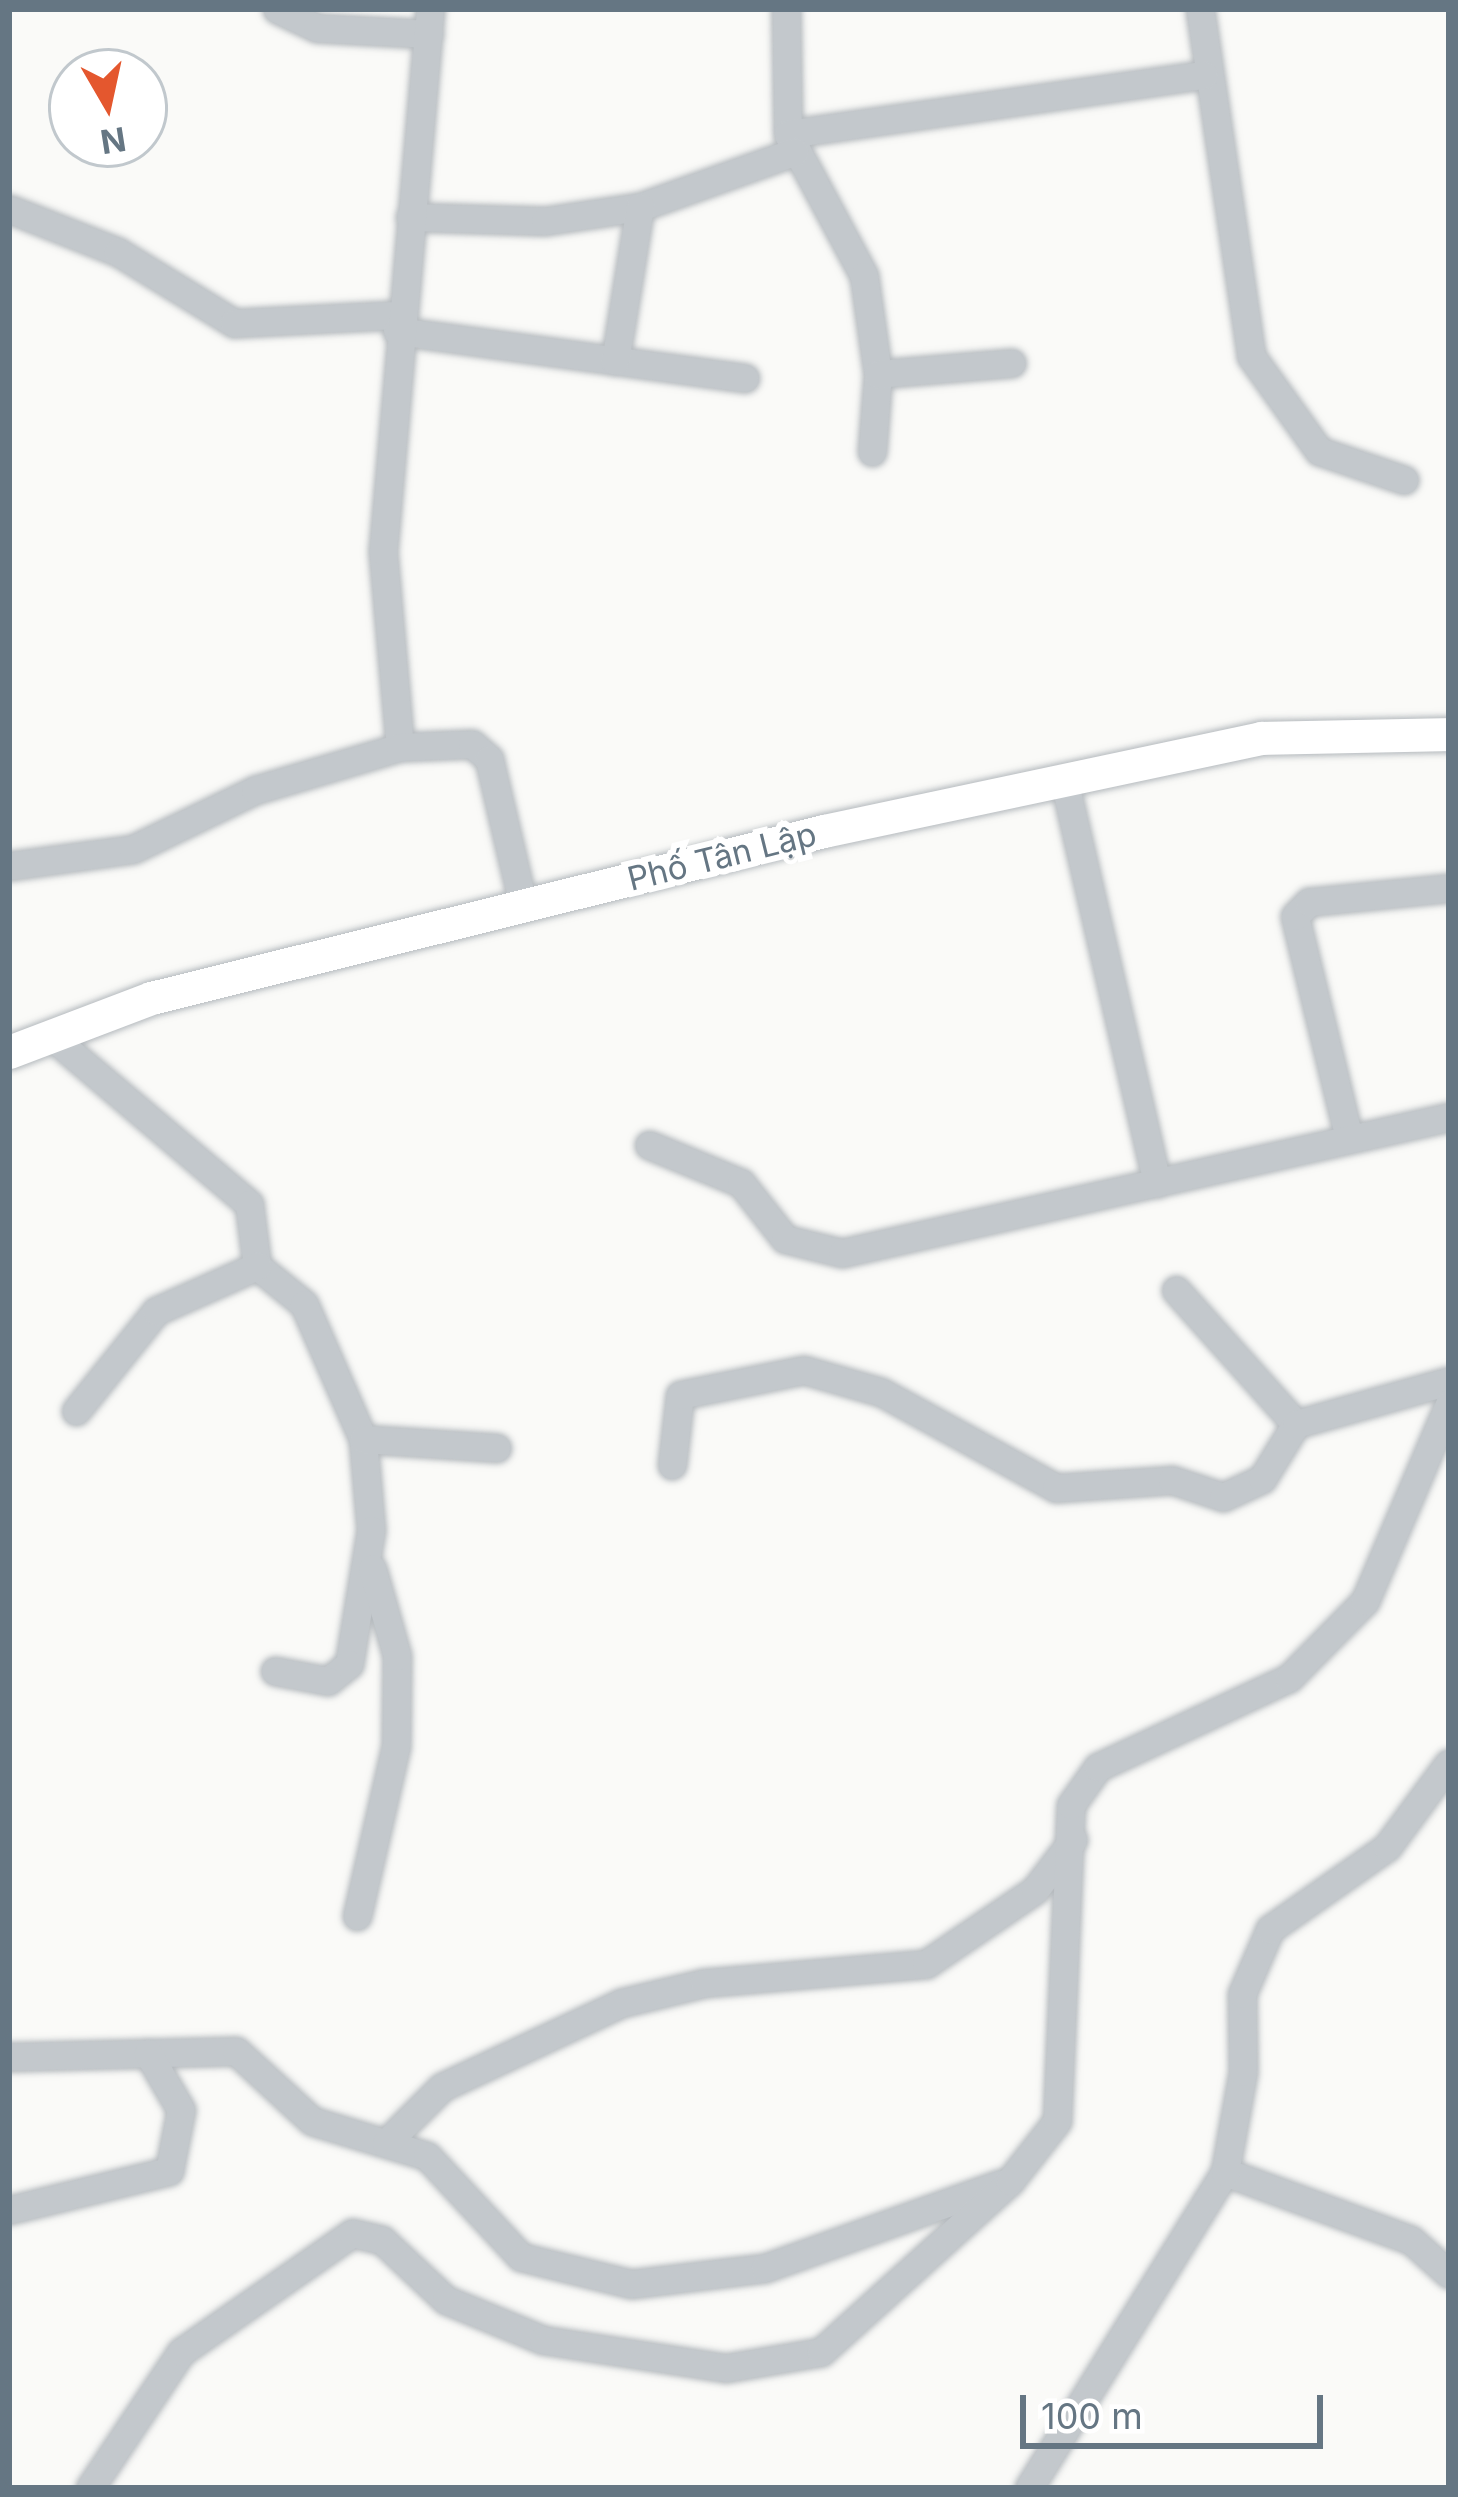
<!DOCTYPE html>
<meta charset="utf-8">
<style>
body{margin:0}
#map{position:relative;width:1458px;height:2497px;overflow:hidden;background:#fafaf8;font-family:Inter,sans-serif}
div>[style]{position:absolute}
.roads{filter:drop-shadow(0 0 3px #b5babe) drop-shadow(0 0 3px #b5babe)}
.minor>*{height:27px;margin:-13.5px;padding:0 13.5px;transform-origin:13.5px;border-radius:13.5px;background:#c3c8cc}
.major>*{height:33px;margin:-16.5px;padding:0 16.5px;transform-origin:16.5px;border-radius:16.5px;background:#fff}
span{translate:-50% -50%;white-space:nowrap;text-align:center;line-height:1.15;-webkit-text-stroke:12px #fff;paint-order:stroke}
.street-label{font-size:33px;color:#657683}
.frame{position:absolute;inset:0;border:12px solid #657683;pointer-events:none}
.north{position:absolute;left:48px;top:48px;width:120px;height:120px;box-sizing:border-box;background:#fff;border:3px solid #c1c8cd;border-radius:50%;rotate:171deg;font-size:33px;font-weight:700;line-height:48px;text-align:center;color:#657683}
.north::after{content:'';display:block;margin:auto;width:42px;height:54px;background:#e4572e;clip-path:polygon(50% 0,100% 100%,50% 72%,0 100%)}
.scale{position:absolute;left:1020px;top:2395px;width:303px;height:54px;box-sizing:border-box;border:6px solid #657683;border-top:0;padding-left:15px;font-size:36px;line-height:42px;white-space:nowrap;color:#657683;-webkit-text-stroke:9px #fff;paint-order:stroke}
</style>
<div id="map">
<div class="roads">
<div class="minor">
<div style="left:277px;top:9px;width:44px;rotate:25.4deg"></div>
<div style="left:317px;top:28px;width:112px;rotate:3.1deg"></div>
<div style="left:786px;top:9px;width:125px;rotate:89.1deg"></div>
<div style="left:788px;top:134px;width:161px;rotate:61.8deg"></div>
<div style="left:864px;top:276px;width:99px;rotate:81.9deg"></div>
<div style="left:878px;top:374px;width:78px;rotate:94.4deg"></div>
<div style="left:1200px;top:9px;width:351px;rotate:81.6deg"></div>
<div style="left:1251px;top:356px;width:117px;rotate:54.4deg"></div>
<div style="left:1319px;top:451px;width:90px;rotate:18.8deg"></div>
<div style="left:788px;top:134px;width:420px;rotate:-8.1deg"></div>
<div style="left:9px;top:209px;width:117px;rotate:21.5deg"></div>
<div style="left:118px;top:252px;width:136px;rotate:31.5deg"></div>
<div style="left:234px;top:323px;width:164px;rotate:-2.8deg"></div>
<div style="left:410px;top:217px;width:135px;rotate:1.7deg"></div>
<div style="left:545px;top:221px;width:96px;rotate:-8.4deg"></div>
<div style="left:640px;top:207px;width:164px;rotate:-19.7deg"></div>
<div style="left:397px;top:331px;width:351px;rotate:7.7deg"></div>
<div style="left:615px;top:361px;width:156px;rotate:-80.8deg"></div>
<div style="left:878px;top:374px;width:134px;rotate:-4.7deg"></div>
<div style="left:400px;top:747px;width:197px;rotate:-95deg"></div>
<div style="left:383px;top:551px;width:544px;rotate:-85.04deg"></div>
<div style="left:1064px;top:780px;width:414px;rotate:77deg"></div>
<div style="left:9px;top:866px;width:125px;rotate:-7.8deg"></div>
<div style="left:133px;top:849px;width:136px;rotate:-25.8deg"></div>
<div style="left:255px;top:790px;width:151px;rotate:-16.5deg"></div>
<div style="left:400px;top:747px;width:72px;rotate:-2.4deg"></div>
<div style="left:472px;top:744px;width:23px;rotate:41deg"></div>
<div style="left:489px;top:759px;width:153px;rotate:76.8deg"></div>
<div style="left:51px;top:1036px;width:260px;rotate:40.3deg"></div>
<div style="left:249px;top:1204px;width:63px;rotate:82.6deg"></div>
<div style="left:257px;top:1266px;width:60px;rotate:39deg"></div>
<div style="left:304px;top:1304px;width:147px;rotate:66.4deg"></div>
<div style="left:363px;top:1439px;width:91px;rotate:85deg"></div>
<div style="left:371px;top:1530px;width:136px;rotate:99.3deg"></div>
<div style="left:349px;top:1664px;width:27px;rotate:141deg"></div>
<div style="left:328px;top:1681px;width:54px;rotate:-169.3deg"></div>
<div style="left:1348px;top:1134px;width:224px;rotate:-103.7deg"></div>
<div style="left:1295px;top:916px;width:20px;rotate:-45deg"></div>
<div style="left:1309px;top:902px;width:141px;rotate:-5.7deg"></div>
<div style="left:649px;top:1145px;width:100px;rotate:22.4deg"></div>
<div style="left:741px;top:1183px;width:71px;rotate:51.8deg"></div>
<div style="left:785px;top:1239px;width:59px;rotate:13.8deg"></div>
<div style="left:842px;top:1253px;width:622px;rotate:-12.63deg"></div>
<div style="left:1176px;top:1290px;width:180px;rotate:48.2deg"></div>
<div style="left:76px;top:1411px;width:128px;rotate:-51.3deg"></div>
<div style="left:156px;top:1311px;width:111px;rotate:-24deg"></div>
<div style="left:363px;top:1439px;width:134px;rotate:3.8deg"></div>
<div style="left:672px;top:1465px;width:70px;rotate:-83.5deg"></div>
<div style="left:680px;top:1395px;width:126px;rotate:-11.4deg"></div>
<div style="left:804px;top:1370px;width:80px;rotate:15.9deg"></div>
<div style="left:881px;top:1392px;width:200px;rotate:28.7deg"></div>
<div style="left:1056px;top:1488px;width:116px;rotate:-3.9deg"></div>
<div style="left:1172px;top:1480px;width:54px;rotate:18.4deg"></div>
<div style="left:1223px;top:1497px;width:43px;rotate:-24.8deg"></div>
<div style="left:1262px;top:1479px;width:65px;rotate:-58.3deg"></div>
<div style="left:1296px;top:1424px;width:159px;rotate:-15.7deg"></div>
<div style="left:357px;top:1916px;width:174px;rotate:-77.1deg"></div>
<div style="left:396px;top:1746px;width:90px;rotate:-89.4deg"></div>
<div style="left:397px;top:1656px;width:91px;rotate:-105.9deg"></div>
<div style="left:9px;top:2057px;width:227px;rotate:-1.5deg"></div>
<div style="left:236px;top:2051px;width:103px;rotate:42.6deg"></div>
<div style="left:312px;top:2121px;width:120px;rotate:16.9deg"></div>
<div style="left:427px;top:2156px;width:138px;rotate:47.1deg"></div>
<div style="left:521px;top:2257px;width:113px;rotate:13.8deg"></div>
<div style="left:631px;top:2284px;width:135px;rotate:-6.8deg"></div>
<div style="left:765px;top:2268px;width:250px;rotate:-19.7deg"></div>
<div style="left:386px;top:2143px;width:79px;rotate:-45deg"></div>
<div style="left:442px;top:2087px;width:198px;rotate:-25.1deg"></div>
<div style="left:621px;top:2003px;width:85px;rotate:-13.5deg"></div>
<div style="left:704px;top:1983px;width:223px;rotate:-4.9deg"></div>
<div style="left:926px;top:1964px;width:132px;rotate:-34.2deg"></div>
<div style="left:1035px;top:1890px;width:63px;rotate:-52.8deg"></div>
<div style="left:1225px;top:2172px;width:198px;rotate:20.1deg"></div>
<div style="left:1411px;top:2240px;width:51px;rotate:41.8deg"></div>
<div style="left:9px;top:2210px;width:165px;rotate:-13.7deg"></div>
<div style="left:169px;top:2171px;width:62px;rotate:-78.9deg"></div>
<div style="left:181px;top:2110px;width:66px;rotate:-120.1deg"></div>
<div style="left:90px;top:2488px;width:164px;rotate:-56.2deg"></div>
<div style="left:181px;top:2352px;width:208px;rotate:-34.8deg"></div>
<div style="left:352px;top:2233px;width:31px;rotate:13deg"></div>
<div style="left:382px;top:2240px;width:88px;rotate:43.2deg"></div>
<div style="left:446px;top:2300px;width:105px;rotate:22.4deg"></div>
<div style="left:543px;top:2340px;width:185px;rotate:8.7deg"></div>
<div style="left:726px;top:2368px;width:96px;rotate:-9.6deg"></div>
<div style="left:821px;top:2352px;width:255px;rotate:-42.1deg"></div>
<div style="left:1010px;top:2181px;width:76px;rotate:-51.9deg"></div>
<div style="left:1057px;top:2121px;width:316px;rotate:-87.5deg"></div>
<div style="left:1071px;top:1805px;width:47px;rotate:-54.6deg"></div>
<div style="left:1098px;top:1767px;width:211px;rotate:-25deg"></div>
<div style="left:1289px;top:1678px;width:108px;rotate:-45.4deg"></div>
<div style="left:1365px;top:1601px;width:214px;rotate:-66.9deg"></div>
<div style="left:1029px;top:2488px;width:372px;rotate:-58.2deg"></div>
<div style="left:1225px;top:2172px;width:102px;rotate:-79.8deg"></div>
<div style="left:1243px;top:2072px;width:78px;rotate:-90.7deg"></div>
<div style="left:1242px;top:1994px;width:71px;rotate:-66.7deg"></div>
<div style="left:1270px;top:1929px;width:143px;rotate:-35deg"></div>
<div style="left:1387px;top:1847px;width:104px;rotate:-53.6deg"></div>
</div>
<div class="major">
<div style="left:9px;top:1052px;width:152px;rotate:-20.8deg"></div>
<div style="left:151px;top:998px;width:693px;rotate:-13.94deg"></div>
<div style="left:824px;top:831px;width:447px;rotate:-12deg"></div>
<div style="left:1261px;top:738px;width:188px;rotate:-1.2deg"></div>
</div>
</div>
<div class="street-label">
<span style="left:722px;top:857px;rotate:-14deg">Phố Tân Lập</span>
</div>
<div class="frame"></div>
<div class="north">N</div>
<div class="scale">100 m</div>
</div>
